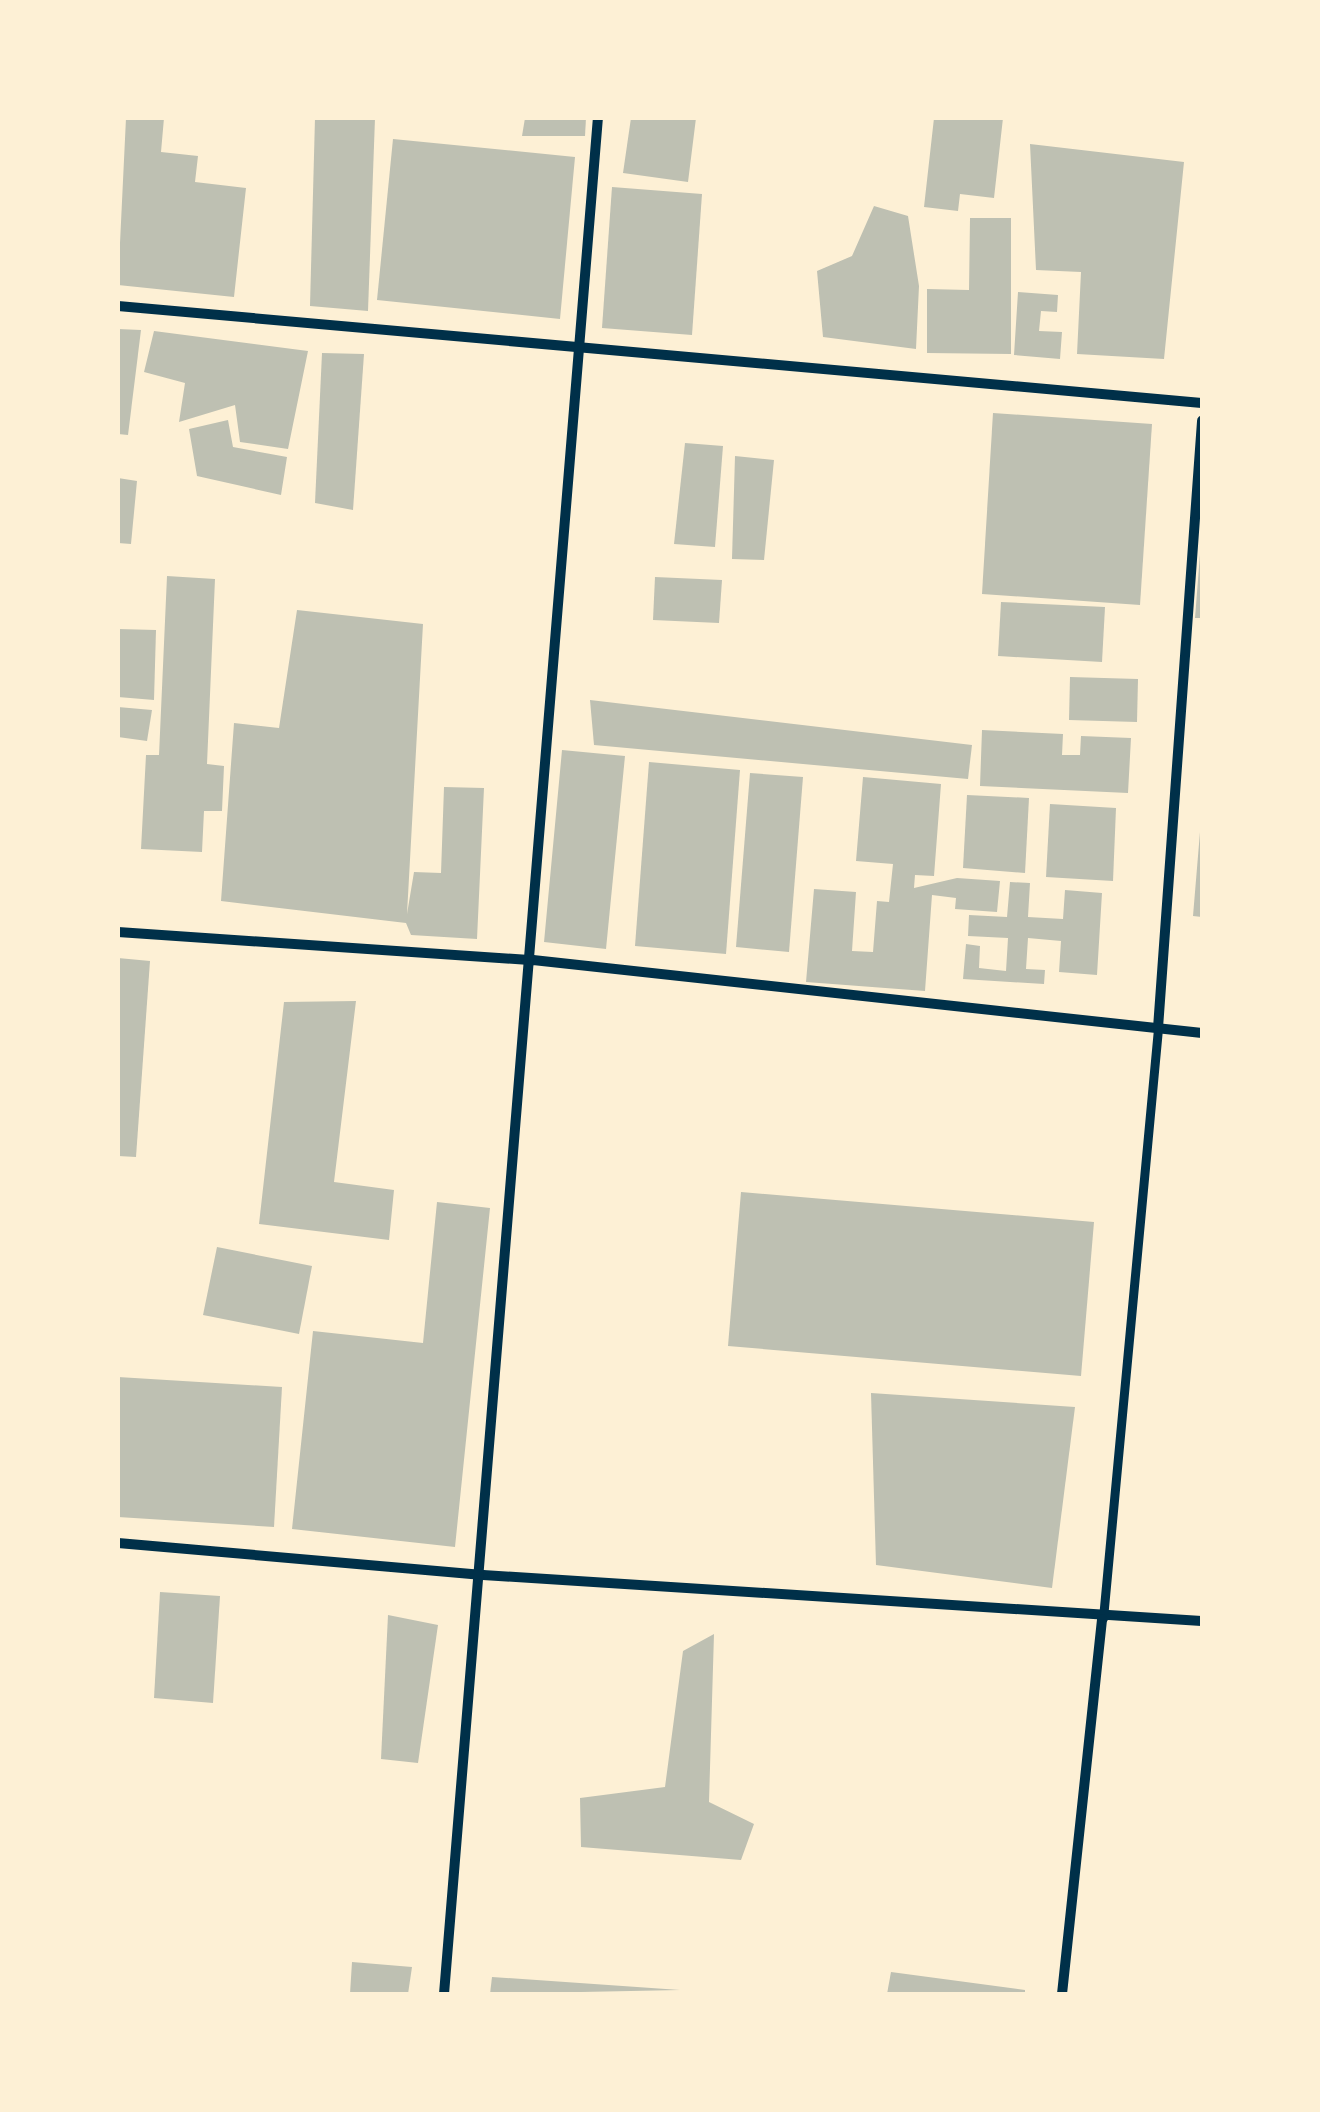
<!DOCTYPE html>
<style>
body{margin:0}
#map{position:relative;width:1320px;height:2112px;overflow:hidden;background:#fdf0d5;font-family:Rubik,sans-serif}
div>[style]{position:absolute}
.building>*{inset:0;background:#bec0b2}
.pedestrian>*{height:9px;margin:-4.5px;padding:0 4.5px;transform-origin:4.5px;border-radius:4.5px;background:#003049}
.minor>*{height:10px;margin:-5px;padding:0 5px;transform-origin:5px;border-radius:5px;background:#003049}
span{translate:-50% -50%;white-space:nowrap;text-align:center;line-height:1.15;-webkit-text-stroke:8px #fdf0d5;paint-order:stroke}
.frame{position:absolute;inset:0;border:120px solid #fdf0d5;pointer-events:none}
</style>
<div id="map">
<div class="building">
<div style="clip-path:polygon(126px 118px,164px 118px,161px 152px,198px 156px,195px 182px,246px 188px,234px 297px,118px 285px)"></div>
<div style="clip-path:polygon(315px 118px,375px 118px,368px 311px,310px 306px)"></div>
<div style="clip-path:polygon(525px 118px,586px 118px,585px 136px,522px 136px)"></div>
<div style="clip-path:polygon(631px 118px,696px 118px,688px 182px,623px 173px)"></div>
<div style="clip-path:polygon(934px 118px,1003px 118px,994px 198px,960px 194px,958px 211px,924px 207px)"></div>
<div style="clip-path:polygon(393px 139px,575px 157px,560px 319px,377px 300px)"></div>
<div style="clip-path:polygon(1030px 144px,1184px 162px,1164px 359px,1077px 354px,1081px 272px,1036px 270px)"></div>
<div style="clip-path:polygon(612px 187px,702px 194px,692px 335px,602px 328px)"></div>
<div style="clip-path:polygon(874px 206px,908px 216px,919px 286px,916px 349px,823px 337px,817px 271px,852px 256px)"></div>
<div style="clip-path:polygon(970px 218px,1011px 218px,1011px 354px,927px 353px,927px 289px,969px 290px)"></div>
<div style="clip-path:polygon(1018px 292px,1058px 295px,1057px 312px,1041px 311px,1039px 331px,1062px 332px,1060px 359px,1014px 355px)"></div>
<div style="clip-path:polygon(118px 329px,141px 330px,128px 435px,118px 434px)"></div>
<div style="clip-path:polygon(154px 331px,308px 351px,288px 449px,240px 442px,235px 405px,179px 422px,185px 383px,144px 372px)"></div>
<div style="clip-path:polygon(322px 353px,364px 354px,353px 510px,315px 503px)"></div>
<div style="clip-path:polygon(993px 413px,1152px 424px,1140px 605px,982px 594px)"></div>
<div style="clip-path:polygon(228px 420px,233px 447px,287px 457px,281px 495px,197px 476px,189px 429px)"></div>
<div style="clip-path:polygon(685px 443px,723px 446px,715px 547px,674px 544px)"></div>
<div style="clip-path:polygon(735px 456px,774px 460px,764px 560px,732px 559px)"></div>
<div style="clip-path:polygon(118px 478px,137px 481px,131px 544px,118px 543px)"></div>
<div style="clip-path:polygon(1200px 554px,1202px 554px,1202px 618px,1195px 618px)"></div>
<div style="clip-path:polygon(167px 576px,215px 579px,207px 764px,224px 766px,222px 811px,204px 811px,202px 852px,141px 849px,146px 755px,159px 755px)"></div>
<div style="clip-path:polygon(655px 577px,722px 580px,719px 623px,653px 620px)"></div>
<div style="clip-path:polygon(1001px 602px,1105px 607px,1102px 662px,998px 656px)"></div>
<div style="clip-path:polygon(297px 610px,423px 624px,407px 914px,414px 872px,441px 873px,444px 787px,484px 788px,477px 939px,411px 935px,406px 923px,221px 901px,234px 723px,279px 728px)"></div>
<div style="clip-path:polygon(118px 629px,156px 630px,154px 700px,118px 697px)"></div>
<div style="clip-path:polygon(1070px 677px,1138px 679px,1137px 722px,1069px 720px)"></div>
<div style="clip-path:polygon(590px 700px,972px 745px,968px 779px,594px 745px)"></div>
<div style="clip-path:polygon(118px 707px,152px 710px,147px 741px,118px 737px)"></div>
<div style="clip-path:polygon(982px 730px,1063px 734px,1062px 755px,1080px 755px,1081px 736px,1131px 738px,1128px 793px,980px 786px)"></div>
<div style="clip-path:polygon(562px 750px,625px 756px,606px 949px,544px 942px)"></div>
<div style="clip-path:polygon(649px 762px,740px 770px,726px 954px,635px 946px)"></div>
<div style="clip-path:polygon(750px 773px,803px 777px,789px 952px,736px 947px)"></div>
<div style="clip-path:polygon(863px 777px,941px 784px,934px 876px,915px 875px,914px 888px,957px 878px,1000px 881px,997px 912px,955px 909px,956px 898px,932px 895px,925px 991px,806px 982px,814px 889px,856px 892px,852px 951px,873px 952px,877px 901px,889px 902px,893px 864px,856px 861px)"></div>
<div style="clip-path:polygon(967px 795px,1029px 798px,1025px 873px,963px 868px)"></div>
<div style="clip-path:polygon(1050px 804px,1116px 808px,1113px 881px,1046px 877px)"></div>
<div style="clip-path:polygon(1200px 832px,1202px 832px,1202px 917px,1193px 916px)"></div>
<div style="clip-path:polygon(1010px 882px,1030px 883px,1028px 917px,1063px 919px,1065px 890px,1102px 893px,1097px 975px,1059px 972px,1061px 941px,1028px 938px,1026px 969px,1045px 970px,1044px 984px,963px 979px,966px 944px,980px 946px,979px 968px,1006px 971px,1008px 938px,968px 936px,969px 915px,1007px 917px)"></div>
<div style="clip-path:polygon(118px 958px,150px 961px,136px 1157px,118px 1156px)"></div>
<div style="clip-path:polygon(356px 1001px,334px 1182px,394px 1190px,389px 1240px,259px 1224px,284px 1002px)"></div>
<div style="clip-path:polygon(741px 1192px,1094px 1222px,1081px 1376px,728px 1346px)"></div>
<div style="clip-path:polygon(437px 1202px,490px 1208px,455px 1547px,292px 1529px,313px 1331px,423px 1343px)"></div>
<div style="clip-path:polygon(217px 1247px,312px 1266px,299px 1334px,203px 1315px)"></div>
<div style="clip-path:polygon(118px 1377px,282px 1387px,274px 1527px,118px 1517px)"></div>
<div style="clip-path:polygon(871px 1393px,1075px 1407px,1052px 1588px,876px 1565px)"></div>
<div style="clip-path:polygon(160px 1592px,220px 1596px,213px 1703px,154px 1698px)"></div>
<div style="clip-path:polygon(388px 1615px,438px 1625px,418px 1763px,381px 1759px)"></div>
<div style="clip-path:polygon(714px 1634px,709px 1802px,754px 1824px,741px 1860px,581px 1847px,580px 1798px,665px 1787px,683px 1651px)"></div>
<div style="clip-path:polygon(352px 1962px,412px 1967px,408px 1994px,350px 1994px)"></div>
<div style="clip-path:polygon(891px 1972px,1025px 1990px,1025px 1994px,887px 1994px)"></div>
<div style="clip-path:polygon(492px 1977px,680px 1990px,490px 1994px)"></div>
</div>
<div class="pedestrian">
<div style="left:1103px;top:1618px;width:593px;rotate:-84.67deg"></div>
</div>
<div class="minor">
<div style="left:118px;top:306px;width:1088px;rotate:5.11deg"></div>
<div style="left:118px;top:932px;width:416px;rotate:3.9deg"></div>
<div style="left:533px;top:960px;width:673px;rotate:6.23deg"></div>
<div style="left:1158px;top:1028px;width:609px;rotate:-85.85deg"></div>
<div style="left:118px;top:1543px;width:366px;rotate:5deg"></div>
<div style="left:483px;top:1575px;width:720px;rotate:3.66deg"></div>
<div style="left:444px;top:1994px;width:1882px;rotate:-85.31deg"></div>
<div style="left:1062px;top:1994px;width:377px;rotate:-83.9deg"></div>
</div>
<div class="frame"></div>
</div>
